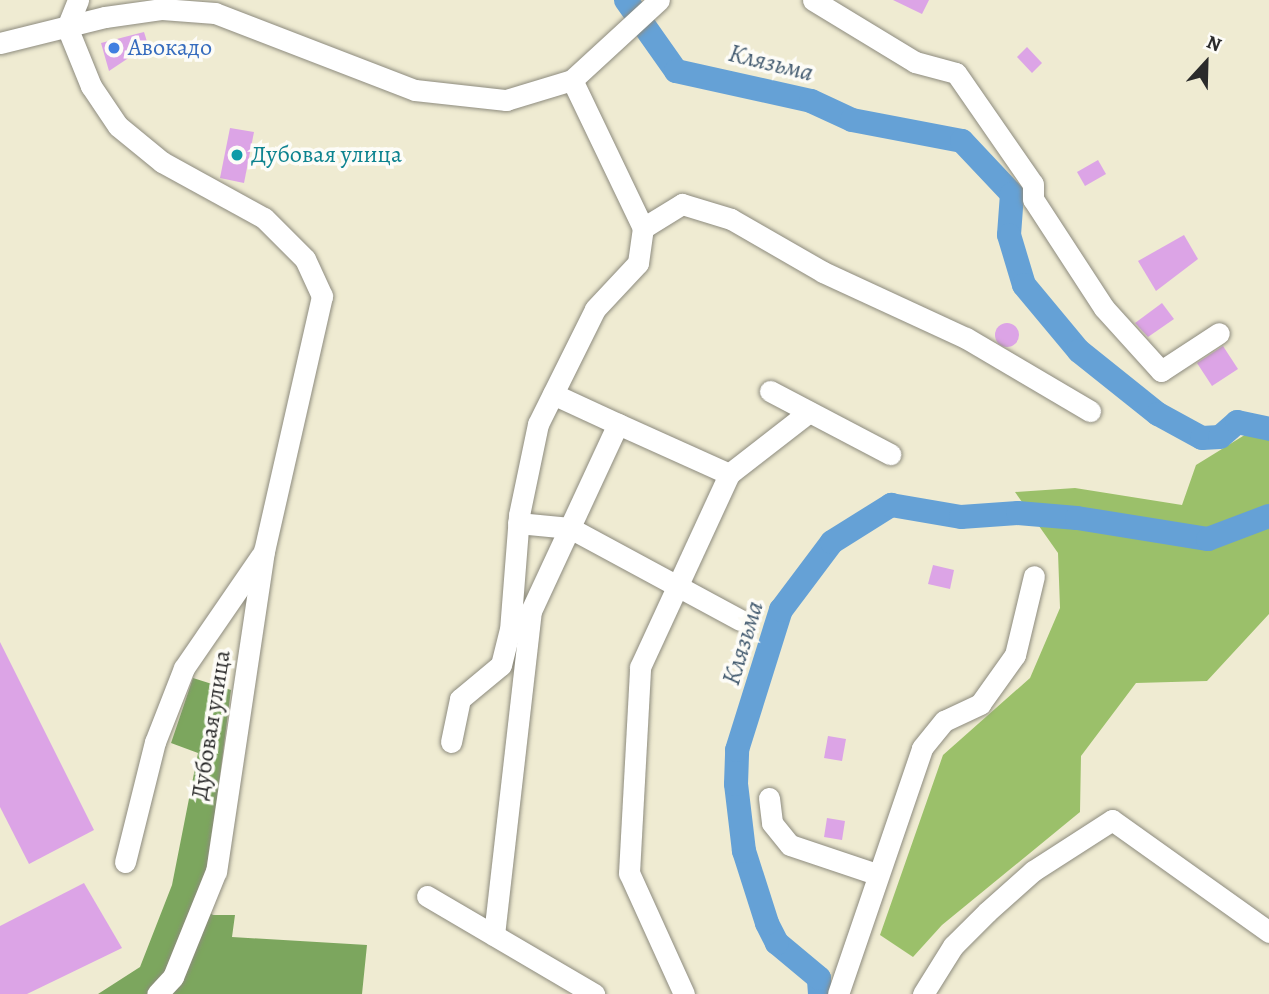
<!DOCTYPE html>
<meta charset="utf-8">
<style>
body{margin:0}
#map{position:relative;width:1269px;height:994px;overflow:hidden;background:#efebd2;font-family:Alegreya,serif}
div>[style]{position:absolute}
.green>*{inset:0;background:#9bc06a}
.forest>*{inset:0;background:#7ca65e}
.river>*{height:24px;margin:-12px;padding:0 12px;transform-origin:12px;border-radius:12px;background:#65a1d6}
.building>*{inset:0;background:#dca4e6}
.round{border-radius:50%}
.roads{filter:drop-shadow(0 0 2px #8d8b7e) drop-shadow(0 0 2px #8d8b7e)}
.minor>*{height:21px;margin:-10.5px;padding:0 10.5px;transform-origin:10.5px;border-radius:10.5px;background:#fff}
.dots>*{width:19px;height:19px;translate:-50% -50%;box-sizing:border-box;border:4px solid #fdfcf7;border-radius:50%}
span{translate:-50% -50%;white-space:nowrap;text-align:center;line-height:1.15;-webkit-text-stroke:7px #fdfcf7;paint-order:stroke}
.shop-label{font-size:24px;color:#366cbe}
.left{translate:0 -50%;text-align:left}
.culture-label{font-size:24px;color:#0d838f}
.street-label{font-size:24px;color:#2b2b2b}
.water-label{font-size:26px;color:#425a6f;font-style:italic}
.north{position:absolute;left:1171px;top:28px;width:70px;height:70px;-webkit-text-stroke:5px #fdfcf7;paint-order:stroke;rotate:22deg;font-size:19px;font-weight:700;line-height:28px;text-align:center;color:#2b2b2b}
.north::after{content:'';display:block;margin:auto;width:24px;height:32px;background:#2b2b2b;clip-path:polygon(50% 0,100% 100%,50% 72%,0 100%)}
</style>
<div id="map">
<div class="green">
<div style="clip-path:polygon(1269px 420px,1269px 614px,1207px 681px,1136px 683px,1081px 756px,1080px 812px,942px 925px,913px 957px,880px 935px,943px 755px,1030px 678px,1060px 608px,1058px 553px,1015px 492px,1075px 488px,1182px 505px,1196px 465px)"></div>
</div>
<div class="forest">
<div style="clip-path:polygon(193px 678px,231px 690px,208px 870px,196px 902px,213px 915px,235px 915px,232px 937px,367px 945px,362px 994px,98px 994px,140px 967px,172px 885px,198px 753px,171px 743px)"></div>
</div>
<div class="river">
<div style="left:626px;top:0;width:87px;rotate:54.8deg"></div>
<div style="left:676px;top:71px;width:138px;rotate:12.5deg"></div>
<div style="left:811px;top:101px;width:45px;rotate:24.9deg"></div>
<div style="left:852px;top:120px;width:112px;rotate:10.8deg"></div>
<div style="left:962px;top:141px;width:73px;rotate:46.7deg"></div>
<div style="left:1012px;top:194px;width:41px;rotate:94.2deg"></div>
<div style="left:1009px;top:235px;width:52px;rotate:73.3deg"></div>
<div style="left:1024px;top:285px;width:86px;rotate:50.2deg"></div>
<div style="left:1079px;top:351px;width:101px;rotate:38.6deg"></div>
<div style="left:1158px;top:414px;width:50px;rotate:28.6deg"></div>
<div style="left:1202px;top:438px;width:18px;rotate:-3deg"></div>
<div style="left:1220px;top:437px;width:23px;rotate:-41deg"></div>
<div style="left:1237px;top:422px;width:33px;rotate:12deg"></div>
<div style="left:820px;top:994px;width:16px;rotate:-94deg"></div>
<div style="left:819px;top:978px;width:55px;rotate:-140.2deg"></div>
<div style="left:777px;top:943px;width:22px;rotate:-117deg"></div>
<div style="left:767px;top:923px;width:76px;rotate:-107.7deg"></div>
<div style="left:744px;top:851px;width:67px;rotate:-96.8deg"></div>
<div style="left:736px;top:784px;width:34px;rotate:-88deg"></div>
<div style="left:737px;top:750px;width:147px;rotate:-72.6deg"></div>
<div style="left:781px;top:610px;width:85px;rotate:-53.1deg"></div>
<div style="left:832px;top:542px;width:70px;rotate:-32.1deg"></div>
<div style="left:891px;top:505px;width:71px;rotate:9.7deg"></div>
<div style="left:961px;top:517px;width:57px;rotate:-4deg"></div>
<div style="left:1018px;top:513px;width:59px;rotate:4.8deg"></div>
<div style="left:1077px;top:518px;width:133px;rotate:9.1deg"></div>
<div style="left:1208px;top:539px;width:65px;rotate:-20.7deg"></div>
</div>
<div class="building">
<div style="clip-path:polygon(893px 0,929px 0,922px 14px)"></div>
<div style="clip-path:polygon(144px 32px,148px 45px,109px 71px,101px 43px)"></div>
<div style="clip-path:polygon(1027px 47px,1042px 63px,1032px 73px,1017px 57px)"></div>
<div style="clip-path:polygon(230px 128px,254px 132px,244px 183px,220px 178px)"></div>
<div style="clip-path:polygon(1098px 160px,1106px 174px,1085px 186px,1077px 172px)"></div>
<div style="clip-path:polygon(1184px 235px,1198px 259px,1156px 291px,1138px 261px)"></div>
<div style="clip-path:polygon(1162px 303px,1174px 319px,1148px 337px,1135px 323px)"></div>
<div class="round" style="left:995px;top:323px;width:24px;height:24px"></div>
<div style="clip-path:polygon(1223px 346px,1238px 369px,1212px 386px,1197px 363px)"></div>
<div style="clip-path:polygon(933px 565px,954px 570px,950px 589px,928px 584px)"></div>
<div style="clip-path:polygon(0 642px,94px 830px,29px 864px,0 807px)"></div>
<div style="clip-path:polygon(828px 736px,846px 739px,842px 761px,824px 758px)"></div>
<div style="clip-path:polygon(827px 818px,845px 821px,842px 840px,824px 837px)"></div>
<div style="clip-path:polygon(84px 883px,122px 948px,27px 994px,0 994px,0 926px)"></div>
</div>
<div class="roads">
<div class="minor">
<div style="left:78px;top:0;width:29px;rotate:112deg"></div>
<div style="left:67px;top:27px;width:64px;rotate:67.9deg"></div>
<div style="left:91px;top:86px;width:48px;rotate:56deg"></div>
<div style="left:118px;top:126px;width:57px;rotate:39.3deg"></div>
<div style="left:162px;top:162px;width:116px;rotate:28.8deg"></div>
<div style="left:264px;top:218px;width:58px;rotate:45deg"></div>
<div style="left:305px;top:259px;width:41px;rotate:65.3deg"></div>
<div style="left:322px;top:296px;width:262px;rotate:102.8deg"></div>
<div style="left:264px;top:551px;width:324px;rotate:98.5deg"></div>
<div style="left:216px;top:871px;width:114px;rotate:112.1deg"></div>
<div style="left:173px;top:977px;width:23px;rotate:133deg"></div>
<div style="left:813px;top:0;width:119px;rotate:31.3deg"></div>
<div style="left:915px;top:62px;width:42px;rotate:15deg"></div>
<div style="left:956px;top:73px;width:135px;rotate:55.3deg"></div>
<div style="left:1033px;top:184px;width:15px;rotate:90deg"></div>
<div style="left:1033px;top:199px;width:130px;rotate:56.9deg"></div>
<div style="left:1104px;top:308px;width:85px;rotate:47.9deg"></div>
<div style="left:1161px;top:371px;width:69px;rotate:-33.2deg"></div>
<div style="left:0;top:43px;width:108px;rotate:-13.9deg"></div>
<div style="left:105px;top:17px;width:58px;rotate:-8deg"></div>
<div style="left:162px;top:9px;width:53px;rotate:4.3deg"></div>
<div style="left:215px;top:13px;width:214px;rotate:21.1deg"></div>
<div style="left:415px;top:90px;width:92px;rotate:6.3deg"></div>
<div style="left:506px;top:100px;width:69px;rotate:-16.9deg"></div>
<div style="left:572px;top:80px;width:118px;rotate:-42.6deg"></div>
<div style="left:643px;top:228px;width:46px;rotate:-31.6deg"></div>
<div style="left:682px;top:204px;width:51px;rotate:17deg"></div>
<div style="left:731px;top:219px;width:106px;rotate:29.9deg"></div>
<div style="left:823px;top:272px;width:157px;rotate:24.8deg"></div>
<div style="left:966px;top:338px;width:144px;rotate:30.5deg"></div>
<div style="left:770px;top:391px;width:136px;rotate:27.7deg"></div>
<div style="left:553px;top:394px;width:72px;rotate:24.8deg"></div>
<div style="left:518px;top:523px;width:52px;rotate:5.5deg"></div>
<div style="left:570px;top:528px;width:193px;rotate:28.4deg"></div>
<div style="left:451px;top:742px;width:44px;rotate:-78.2deg"></div>
<div style="left:460px;top:699px;width:53px;rotate:-39.7deg"></div>
<div style="left:501px;top:665px;width:36px;rotate:-76deg"></div>
<div style="left:510px;top:630px;width:115px;rotate:-85.5deg"></div>
<div style="left:519px;top:515px;width:93px;rotate:-78.2deg"></div>
<div style="left:538px;top:424px;width:128px;rotate:-63.6deg"></div>
<div style="left:595px;top:309px;width:63px;rotate:-46.9deg"></div>
<div style="left:638px;top:263px;width:35px;rotate:-82deg"></div>
<div style="left:643px;top:228px;width:164px;rotate:-115.6deg"></div>
<div style="left:769px;top:798px;width:25px;rotate:83deg"></div>
<div style="left:772px;top:823px;width:28px;rotate:51deg"></div>
<div style="left:790px;top:845px;width:91px;rotate:18.6deg"></div>
<div style="left:125px;top:862px;width:124px;rotate:-76deg"></div>
<div style="left:155px;top:742px;width:79px;rotate:-68.6deg"></div>
<div style="left:184px;top:668px;width:136px;rotate:-55.5deg"></div>
<div style="left:427px;top:896px;width:194px;rotate:30.4deg"></div>
<div style="left:494px;top:935px;width:326px;rotate:-83.5deg"></div>
<div style="left:531px;top:611px;width:206px;rotate:-65.1deg"></div>
<div style="left:618px;top:424px;width:122px;rotate:24.2deg"></div>
<div style="left:684px;top:994px;width:133px;rotate:-114.4deg"></div>
<div style="left:629px;top:873px;width:206px;rotate:-86.9deg"></div>
<div style="left:640px;top:667px;width:213px;rotate:-65.2deg"></div>
<div style="left:729px;top:474px;width:101px;rotate:-37.8deg"></div>
<div style="left:838px;top:994px;width:260px;rotate:-71.1deg"></div>
<div style="left:922px;top:748px;width:35px;rotate:-51deg"></div>
<div style="left:944px;top:721px;width:40px;rotate:-25deg"></div>
<div style="left:980px;top:704px;width:60px;rotate:-54.5deg"></div>
<div style="left:1015px;top:655px;width:81px;rotate:-76.5deg"></div>
<div style="left:923px;top:994px;width:57px;rotate:-58deg"></div>
<div style="left:953px;top:946px;width:48px;rotate:-45deg"></div>
<div style="left:987px;top:912px;width:62px;rotate:-41.7deg"></div>
<div style="left:1033px;top:871px;width:94px;rotate:-32.8deg"></div>
<div style="left:1112px;top:820px;width:193px;rotate:35.5deg"></div>
</div>
</div>
<div class="dots">
<div style="left:114px;top:48px;background:#3f7fe0"></div>
<div style="left:237px;top:155px;background:#0f9aa8"></div>
</div>
<div class="shop-label">
<span class="left" style="left:128px;top:48px">Авокадо</span>
</div>
<div class="culture-label">
<span class="left" style="left:251px;top:155px">Дубовая улица</span>
</div>
<div class="street-label">
<span style="left:211px;top:725px;rotate:-81deg">Дубовая улица</span>
</div>
<div class="water-label">
<span style="left:771px;top:63px;rotate:14deg">Клязьма</span>
<span style="left:743px;top:643px;rotate:-73deg">Клязьма</span>
</div>
<div class="north">N</div>
</div>
